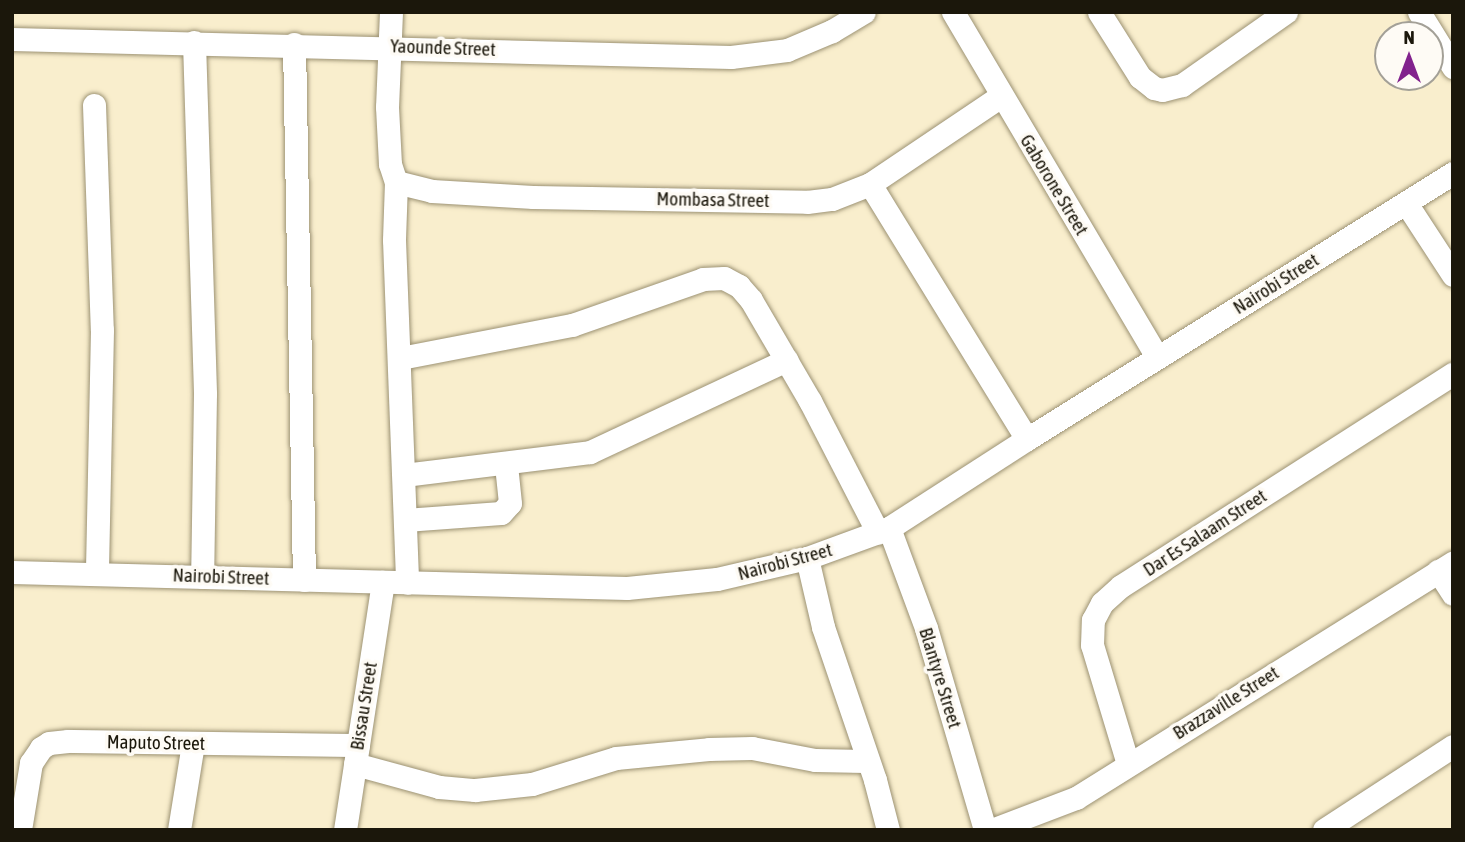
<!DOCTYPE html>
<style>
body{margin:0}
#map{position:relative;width:1465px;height:842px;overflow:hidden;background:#f9eecd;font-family:"Asap Condensed",sans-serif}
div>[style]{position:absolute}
.roads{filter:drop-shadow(0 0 2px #9c9273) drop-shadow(0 0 2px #9c9273)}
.minor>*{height:23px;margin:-11.5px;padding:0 11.5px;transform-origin:11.5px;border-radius:11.5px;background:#fff}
span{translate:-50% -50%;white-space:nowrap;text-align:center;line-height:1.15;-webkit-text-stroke:7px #fefbf5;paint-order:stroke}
.street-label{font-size:19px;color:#1b170b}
.frame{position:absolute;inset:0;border:14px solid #1b170b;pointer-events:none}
.north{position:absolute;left:1374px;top:21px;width:70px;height:70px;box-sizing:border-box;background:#fefbf5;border:2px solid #a3a097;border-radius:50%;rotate:0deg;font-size:19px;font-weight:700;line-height:28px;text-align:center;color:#1b170b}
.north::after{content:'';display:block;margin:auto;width:24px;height:32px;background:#82228d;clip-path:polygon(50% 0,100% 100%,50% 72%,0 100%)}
</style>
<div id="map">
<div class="roads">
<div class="minor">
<div style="left:391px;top:12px;width:95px;rotate:92.4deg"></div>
<div style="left:387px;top:107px;width:57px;rotate:87deg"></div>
<div style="left:390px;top:164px;width:19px;rotate:72deg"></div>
<div style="left:396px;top:182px;width:58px;rotate:92deg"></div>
<div style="left:394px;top:240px;width:343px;rotate:87.8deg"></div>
<div style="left:953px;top:12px;width:401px;rotate:59.4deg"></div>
<div style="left:1099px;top:12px;width:77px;rotate:57.8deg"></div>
<div style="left:1140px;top:77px;width:18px;rotate:38deg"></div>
<div style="left:1154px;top:88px;width:8px;rotate:14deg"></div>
<div style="left:1162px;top:90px;width:21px;rotate:-14deg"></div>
<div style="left:1182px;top:85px;width:127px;rotate:-35.1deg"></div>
<div style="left:1419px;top:12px;width:65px;rotate:58.3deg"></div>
<div style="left:12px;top:39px;width:719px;rotate:1.43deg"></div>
<div style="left:731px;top:57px;width:56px;rotate:-7.1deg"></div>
<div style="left:787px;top:50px;width:49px;rotate:-22.9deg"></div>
<div style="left:832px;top:31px;width:37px;rotate:-31deg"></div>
<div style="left:194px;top:42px;width:352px;rotate:88.2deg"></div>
<div style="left:205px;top:394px;width:183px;rotate:90.9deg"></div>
<div style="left:294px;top:44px;width:536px;rotate:88.93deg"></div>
<div style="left:94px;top:105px;width:225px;rotate:88deg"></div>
<div style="left:102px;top:330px;width:244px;rotate:91.2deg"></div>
<div style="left:396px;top:182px;width:37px;rotate:14deg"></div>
<div style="left:432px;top:191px;width:101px;rotate:3.4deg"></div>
<div style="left:533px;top:197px;width:274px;rotate:1deg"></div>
<div style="left:807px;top:202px;width:25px;rotate:-7deg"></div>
<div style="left:832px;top:199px;width:41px;rotate:-21.5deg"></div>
<div style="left:870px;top:184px;width:158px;rotate:-33.9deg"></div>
<div style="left:870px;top:184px;width:299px;rotate:58.4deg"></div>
<div style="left:1406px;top:203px;width:86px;rotate:56.9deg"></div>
<div style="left:400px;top:358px;width:175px;rotate:-10.9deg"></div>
<div style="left:572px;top:325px;width:139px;rotate:-19.3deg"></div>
<div style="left:703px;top:279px;width:21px;rotate:-3deg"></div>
<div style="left:724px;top:278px;width:17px;rotate:28deg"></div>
<div style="left:739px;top:286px;width:18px;rotate:49deg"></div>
<div style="left:751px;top:300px;width:117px;rotate:59.7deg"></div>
<div style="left:810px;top:401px;width:148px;rotate:62.7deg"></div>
<div style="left:404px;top:475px;width:187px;rotate:-7deg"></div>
<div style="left:590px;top:452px;width:217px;rotate:-25.1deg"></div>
<div style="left:405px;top:520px;width:96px;rotate:-4.2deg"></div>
<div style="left:501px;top:513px;width:13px;rotate:-48deg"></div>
<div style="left:510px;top:503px;width:38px;rotate:-96deg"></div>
<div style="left:889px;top:528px;width:107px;rotate:69.7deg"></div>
<div style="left:926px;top:628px;width:210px;rotate:73.7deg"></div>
<div style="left:807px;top:558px;width:71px;rotate:76.9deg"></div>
<div style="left:823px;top:627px;width:162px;rotate:71.2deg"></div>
<div style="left:875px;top:780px;width:52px;rotate:75.4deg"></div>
<div style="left:1438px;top:571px;width:27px;rotate:57deg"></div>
<div style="left:12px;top:572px;width:615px;rotate:1.49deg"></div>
<div style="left:627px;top:588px;width:90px;rotate:-5.7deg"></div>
<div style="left:717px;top:579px;width:92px;rotate:-13.1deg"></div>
<div style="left:807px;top:558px;width:87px;rotate:-20.1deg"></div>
<div style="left:889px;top:528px;width:164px;rotate:-32.8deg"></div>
<div style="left:1027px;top:439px;width:502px;rotate:-31.98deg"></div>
<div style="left:355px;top:764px;width:87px;rotate:15.3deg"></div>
<div style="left:439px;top:787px;width:36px;rotate:5deg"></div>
<div style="left:475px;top:790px;width:57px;rotate:-6deg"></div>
<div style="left:532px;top:784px;width:88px;rotate:-17.2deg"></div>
<div style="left:616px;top:758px;width:93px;rotate:-5.5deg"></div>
<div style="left:709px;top:749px;width:43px;rotate:-1.3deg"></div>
<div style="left:752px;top:748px;width:64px;rotate:10.8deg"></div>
<div style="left:815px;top:760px;width:52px;rotate:1.1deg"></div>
<div style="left:1128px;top:764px;width:124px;rotate:-106.8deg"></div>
<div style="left:1092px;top:645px;width:25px;rotate:-88deg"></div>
<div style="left:1093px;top:620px;width:19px;rotate:-62deg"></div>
<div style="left:1102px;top:603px;width:25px;rotate:-42deg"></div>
<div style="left:1121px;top:586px;width:394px;rotate:-32.6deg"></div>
<div style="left:20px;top:830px;width:68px;rotate:-80.7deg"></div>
<div style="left:31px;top:763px;width:18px;rotate:-56deg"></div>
<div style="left:41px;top:748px;width:9px;rotate:-32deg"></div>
<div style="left:49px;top:743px;width:19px;rotate:-6deg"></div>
<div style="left:68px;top:741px;width:290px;rotate:0.8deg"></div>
<div style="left:179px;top:830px;width:87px;rotate:-80.8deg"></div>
<div style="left:345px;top:830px;width:251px;rotate:-81.3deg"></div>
<div style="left:992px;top:830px;width:90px;rotate:-20.9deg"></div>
<div style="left:1076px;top:798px;width:445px;rotate:-32deg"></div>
<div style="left:1324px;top:830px;width:154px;rotate:-33.1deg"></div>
</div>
</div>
<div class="street-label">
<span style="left:443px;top:48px;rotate:2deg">Yaounde Street</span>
<span style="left:1054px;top:185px;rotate:59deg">Gaborone Street</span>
<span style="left:713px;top:200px;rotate:1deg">Mombasa Street</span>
<span style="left:1276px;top:284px;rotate:-32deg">Nairobi Street</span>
<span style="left:1205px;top:533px;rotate:-33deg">Dar Es Salaam Street</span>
<span style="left:785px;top:562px;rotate:-15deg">Nairobi Street</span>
<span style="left:221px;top:577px;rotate:2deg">Nairobi Street</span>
<span style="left:940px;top:678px;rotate:73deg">Blantyre Street</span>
<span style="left:1226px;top:703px;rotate:-32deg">Brazzaville Street</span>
<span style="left:364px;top:706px;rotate:-81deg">Bissau Street</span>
<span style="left:156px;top:743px;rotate:1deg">Maputo Street</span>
</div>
<div class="frame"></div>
<div class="north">N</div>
</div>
